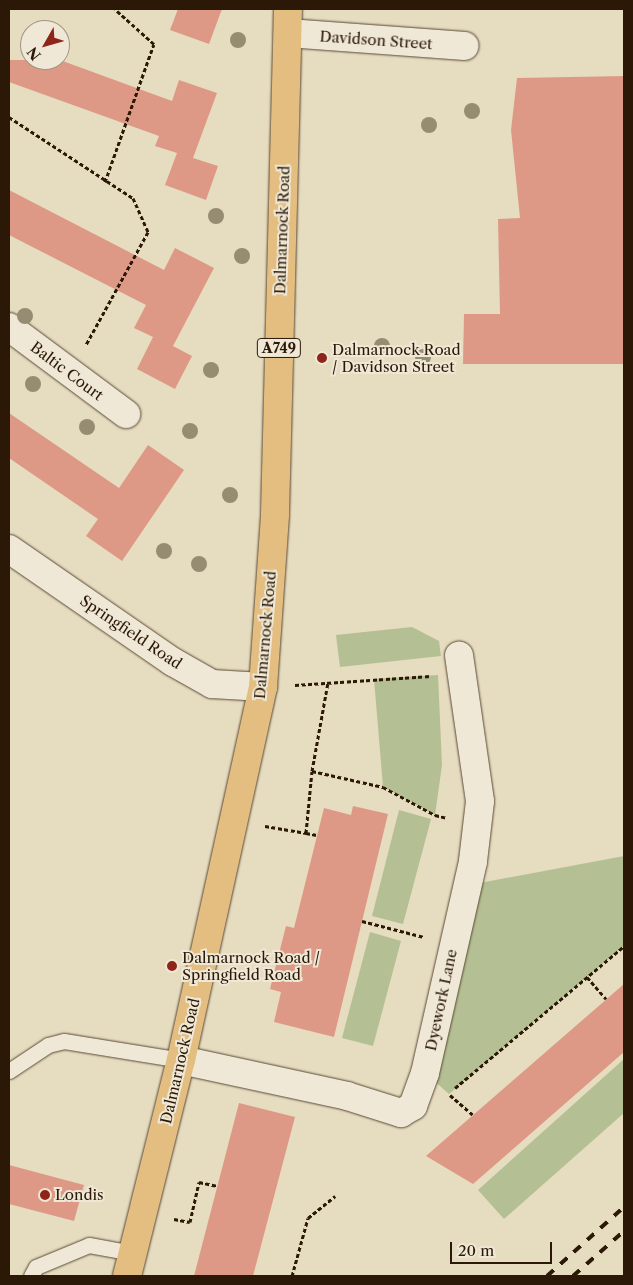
<!DOCTYPE html>
<style>
body{margin:0}
#map{position:relative;width:633px;height:1285px;overflow:hidden;background:#e6dcc0;font-family:"Libre Caslon Text",serif}
div>[style]{position:absolute}
.green>*{inset:0;background:#b4c093}
.building>*{inset:0;background:#de9986}
.path>*{height:3px;margin-top:-1.5px;transform-origin:0;background:repeating-linear-gradient(90deg,#2b1806 0 4px,transparent 0 6.5px)}
.roads{filter:drop-shadow(0 0 1px #5a4934) drop-shadow(0 0 1px #5a4934)}
.service>*{height:15px;margin:-7.5px;padding:0 7.5px;transform-origin:7.5px;border-radius:7.5px;background:#efe8d6}
.minor>*{height:28px;margin:-14px;padding:0 14px;transform-origin:14px;border-radius:14px;background:#efe8d6}
.tertiary>*{height:28px;margin:-14px;padding:0 14px;transform-origin:14px;border-radius:14px;background:#efe8d6}
.primary>*{height:28px;margin:-14px;padding:0 14px;transform-origin:14px;border-radius:14px;background:#e3be80}
.rail>*{height:4px;margin-top:-2px;transform-origin:0;background:repeating-linear-gradient(90deg,#2b1806 0 9px,transparent 0 18px)}
.trees>*{width:16px;height:16px;margin:-8px;border-radius:50%;background:#968c71}
.dots>*{width:14px;height:14px;translate:-50% -50%;box-sizing:border-box;border:2px solid #efe8d6;border-radius:50%}
span{translate:-50% -50%;white-space:nowrap;text-align:center;line-height:1.15;-webkit-text-stroke:4px #efe8d6;paint-order:stroke}
.shield-label span{padding:1px 4px;background:#efe8d6;border:1px solid;border-radius:4px;-webkit-text-stroke-width:0}
.shield-label{font-size:14px;color:#2b1806;font-weight:700}
.street-label{font-size:15px;color:#2b1806}
.poi-label{font-size:15px;color:#2b1806}
.left{translate:0 -50%;text-align:left}
.frame{position:absolute;inset:0;border:10px solid #2b1806;pointer-events:none}
.north{position:absolute;left:20px;top:20px;width:50px;height:50px;box-sizing:border-box;background:#efe8d6;border:1px solid #a19583;border-radius:50%;rotate:232deg;font-size:14px;font-weight:700;line-height:20px;text-align:center;color:#2b1806}
.north::after{content:'';display:block;margin:auto;width:18px;height:22px;background:#8f2418;clip-path:polygon(50% 0,100% 100%,50% 72%,0 100%)}
.scale{position:absolute;left:450px;top:1242px;width:102px;height:22px;box-sizing:border-box;border:2px solid #2b1806;border-top:0;padding-left:6px;font-size:15px;line-height:18px;white-space:nowrap;color:#2b1806;-webkit-text-stroke:4px #efe8d6;paint-order:stroke}
</style>
<div id="map">
<div class="green">
<div style="clip-path:polygon(412px 627px,439px 641px,441px 656px,340px 667px,336px 635px)"></div>
<div style="clip-path:polygon(438px 675px,442px 765px,435px 815px,383px 787px,374px 679px)"></div>
<div style="clip-path:polygon(399px 810px,431px 819px,403px 924px,372px 916px)"></div>
<div style="clip-path:polygon(624px 856px,624px 946px,449px 1094px,425px 1073px,469px 885px)"></div>
<div style="clip-path:polygon(370px 932px,401px 941px,373px 1046px,342px 1038px)"></div>
<div style="clip-path:polygon(624px 1059px,624px 1113px,504px 1219px,478px 1190px)"></div>
</div>
<div class="building">
<div style="clip-path:polygon(178px 9px,222px 9px,209px 44px,170px 30px)"></div>
<div style="clip-path:polygon(9px 60px,60px 60px,172px 101px,179px 80px,217px 93px,193px 158px,218px 166px,206px 200px,165px 185px,177px 153px,155px 146px,159px 136px,9px 82px)"></div>
<div style="clip-path:polygon(624px 76px,624px 364px,463px 364px,464px 314px,500px 314px,498px 219px,520px 218px,511px 130px,517px 78px)"></div>
<div style="clip-path:polygon(9px 190px,164px 270px,175px 248px,214px 268px,173px 346px,192px 356px,175px 389px,137px 369px,153px 337px,134px 328px,146px 305px,9px 235px)"></div>
<div style="clip-path:polygon(9px 413px,119px 488px,148px 445px,184px 470px,122px 561px,86px 536px,98px 519px,9px 458px)"></div>
<div style="clip-path:polygon(353px 806px,388px 814px,334px 1037px,274px 1022px,281px 992px,270px 989px,286px 926px,294px 928px,324px 808px,351px 815px)"></div>
<div style="clip-path:polygon(624px 984px,624px 1052px,473px 1184px,426px 1156px)"></div>
<div style="clip-path:polygon(239px 1103px,295px 1117px,253px 1276px,194px 1276px)"></div>
<div style="clip-path:polygon(9px 1165px,84px 1185px,74px 1221px,9px 1204px)"></div>
</div>
<div class="path">
<div style="left:9px;top:117px;width:148px;rotate:33.2deg"></div>
<div style="left:133px;top:198px;width:37px;rotate:66deg"></div>
<div style="left:148px;top:232px;width:129px;rotate:118.8deg"></div>
<div style="left:105px;top:182px;width:146px;rotate:-70.5deg"></div>
<div style="left:154px;top:44px;width:52px;rotate:-138.1deg"></div>
<div style="left:295px;top:685px;width:136px;rotate:-3.8deg"></div>
<div style="left:312px;top:771px;width:73px;rotate:12.7deg"></div>
<div style="left:383px;top:787px;width:59px;rotate:28.3deg"></div>
<div style="left:435px;top:815px;width:12px;rotate:14deg"></div>
<div style="left:265px;top:826px;width:42px;rotate:9.7deg"></div>
<div style="left:306px;top:833px;width:62px;rotate:-84.5deg"></div>
<div style="left:312px;top:771px;width:90px;rotate:-79.8deg"></div>
<div style="left:306px;top:833px;width:11px;rotate:10deg"></div>
<div style="left:362px;top:921px;width:64px;rotate:14.5deg"></div>
<div style="left:587px;top:977px;width:29px;rotate:49deg"></div>
<div style="left:455px;top:1088px;width:221px;rotate:-40deg"></div>
<div style="left:450px;top:1095px;width:30px;rotate:41deg"></div>
<div style="left:174px;top:1219px;width:16px;rotate:11deg"></div>
<div style="left:190px;top:1222px;width:41px;rotate:-77.3deg"></div>
<div style="left:199px;top:1182px;width:19px;rotate:12deg"></div>
<div style="left:292px;top:1276px;width:60px;rotate:-74.6deg"></div>
<div style="left:308px;top:1218px;width:35px;rotate:-39deg"></div>
</div>
<div class="roads">
<div class="service">
<div style="left:9px;top:1071px;width:47px;rotate:-33.7deg"></div>
<div style="left:48px;top:1045px;width:16px;rotate:-14deg"></div>
<div style="left:64px;top:1041px;width:119px;rotate:9.2deg"></div>
<div style="left:31px;top:1276px;width:10px;rotate:-61deg"></div>
<div style="left:36px;top:1267px;width:57px;rotate:-22.5deg"></div>
<div style="left:89px;top:1245px;width:45px;rotate:10.3deg"></div>
</div>
<div class="minor">
<div style="left:288px;top:33px;width:177px;rotate:4.2deg"></div>
<div style="left:9px;top:327px;width:146px;rotate:36.6deg"></div>
<div style="left:181px;top:1060px;width:170px;rotate:12.2deg"></div>
<div style="left:347px;top:1096px;width:57px;rotate:17.5deg"></div>
<div style="left:401px;top:1113px;width:14px;rotate:-30deg"></div>
<div style="left:413px;top:1106px;width:35px;rotate:-70deg"></div>
<div style="left:425px;top:1073px;width:217px;rotate:-77.2deg"></div>
<div style="left:473px;top:861px;width:60px;rotate:-83.3deg"></div>
<div style="left:480px;top:801px;width:147px;rotate:-98.2deg"></div>
</div>
<div class="tertiary">
<div style="left:9px;top:549px;width:199px;rotate:34.6deg"></div>
<div style="left:173px;top:662px;width:45px;rotate:29.4deg"></div>
<div style="left:212px;top:684px;width:51px;rotate:3.4deg"></div>
</div>
<div class="primary">
<div style="left:127px;top:1276px;width:223px;rotate:-76deg"></div>
<div style="left:181px;top:1060px;width:382px;rotate:-77.6deg"></div>
<div style="left:263px;top:687px;width:173px;rotate:-86deg"></div>
<div style="left:275px;top:514px;width:505px;rotate:-88.53deg"></div>
</div>
</div>
<div class="rail">
<div style="left:547px;top:1276px;width:103px;rotate:-41.9deg"></div>
<div style="left:573px;top:1276px;width:68px;rotate:-41.4deg"></div>
</div>
<div class="trees">
<div style="left:238px;top:40px"></div>
<div style="left:472px;top:111px"></div>
<div style="left:429px;top:125px"></div>
<div style="left:216px;top:216px"></div>
<div style="left:242px;top:256px"></div>
<div style="left:25px;top:316px"></div>
<div style="left:382px;top:346px"></div>
<div style="left:423px;top:357px"></div>
<div style="left:211px;top:370px"></div>
<div style="left:33px;top:384px"></div>
<div style="left:87px;top:427px"></div>
<div style="left:190px;top:431px"></div>
<div style="left:230px;top:495px"></div>
<div style="left:164px;top:551px"></div>
<div style="left:199px;top:564px"></div>
</div>
<div class="dots">
<div style="left:322px;top:358px;background:#8f2418"></div>
<div style="left:172px;top:966px;background:#8f2418"></div>
<div style="left:45px;top:1195px;background:#8f2418"></div>
</div>
<div class="shield-label">
<span style="left:279px;top:348px">A749</span>
</div>
<div class="street-label">
<span style="left:376px;top:40px;rotate:4deg">Davidson Street</span>
<span style="left:282px;top:230px;rotate:-88deg">Dalmarnock Road</span>
<span style="left:67px;top:371px;rotate:37deg">Baltic Court</span>
<span style="left:131px;top:632px;rotate:34deg">Springfield Road</span>
<span style="left:265px;top:635px;rotate:-85deg">Dalmarnock Road</span>
<span style="left:441px;top:1000px;rotate:-78deg">Dyework Lane</span>
<span style="left:180px;top:1061px;rotate:-77deg">Dalmarnock Road</span>
</div>
<div class="poi-label">
<span class="left" style="left:332px;top:358px">Dalmarnock Road<br>/ Davidson Street</span>
<span class="left" style="left:182px;top:966px">Dalmarnock Road /<br>Springfield Road</span>
<span class="left" style="left:55px;top:1195px">Londis</span>
</div>
<div class="frame"></div>
<div class="north">N</div>
<div class="scale">20 m</div>
</div>
